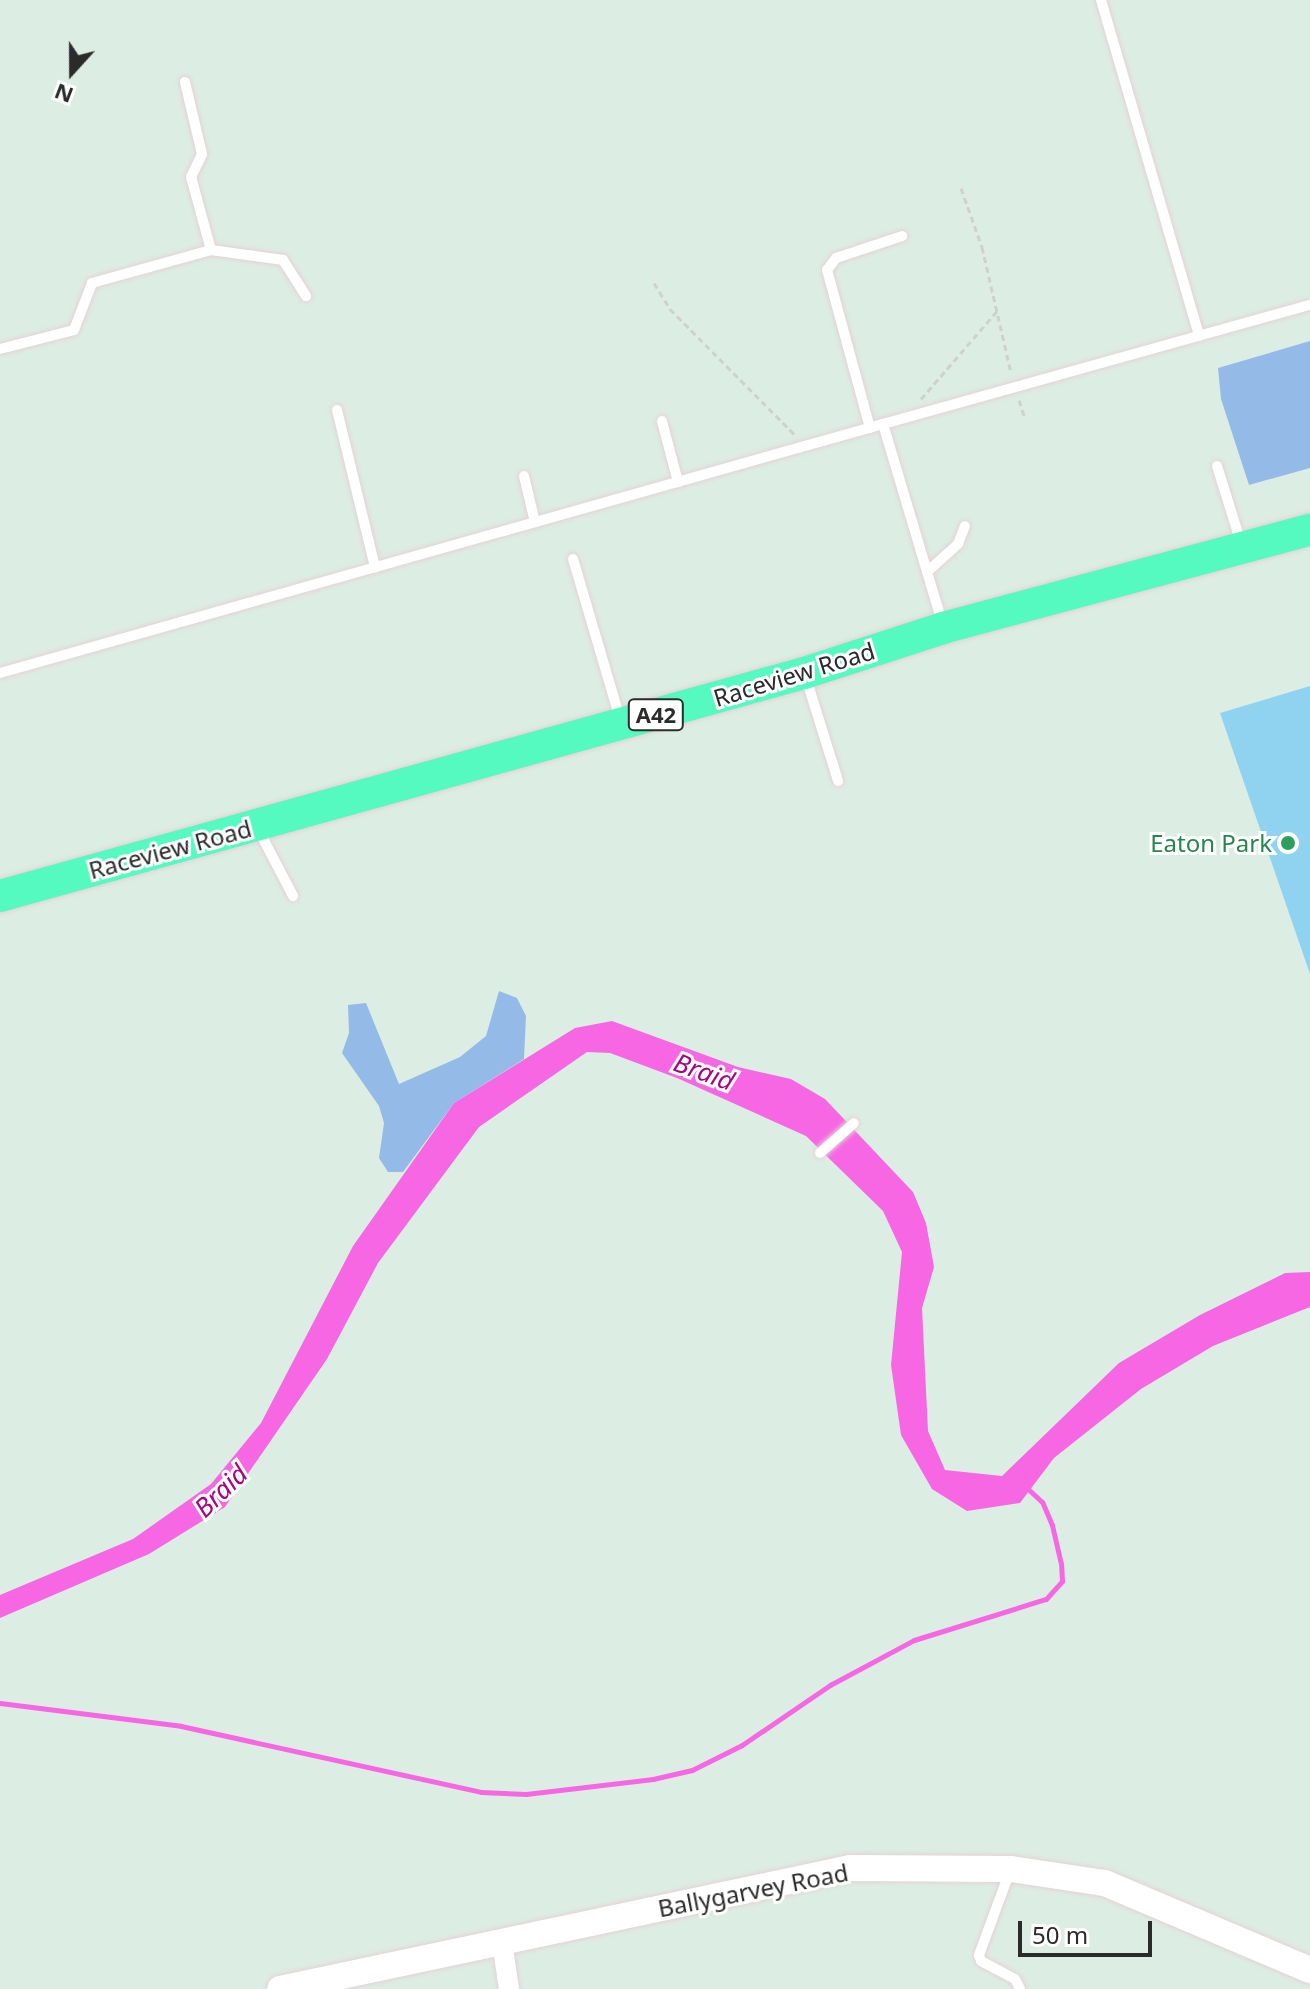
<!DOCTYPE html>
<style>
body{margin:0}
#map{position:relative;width:1310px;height:1989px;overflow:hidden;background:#dceee4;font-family:"Noto Sans",sans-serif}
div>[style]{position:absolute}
.green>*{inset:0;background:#94bbe8}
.pitch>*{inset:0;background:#8fd3f0}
.water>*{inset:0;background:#f767e3}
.stream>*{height:5px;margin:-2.5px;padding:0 2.5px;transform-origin:2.5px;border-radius:2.5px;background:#f767e3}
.path>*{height:3px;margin-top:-1.5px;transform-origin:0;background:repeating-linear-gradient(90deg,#d0d0d0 0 6px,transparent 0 10px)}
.roads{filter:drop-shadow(0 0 2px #e5d1d7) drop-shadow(0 0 2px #e5d1d7)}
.service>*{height:10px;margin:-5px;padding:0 5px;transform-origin:5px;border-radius:5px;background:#fff}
.minor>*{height:20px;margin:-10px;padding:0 10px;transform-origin:10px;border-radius:10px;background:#fff}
.tertiary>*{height:26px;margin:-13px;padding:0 13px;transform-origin:13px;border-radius:13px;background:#fff}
.primary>*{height:32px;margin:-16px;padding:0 16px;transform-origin:16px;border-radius:16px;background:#54fabf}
.dots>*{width:22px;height:22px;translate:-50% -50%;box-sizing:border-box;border:4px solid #fff;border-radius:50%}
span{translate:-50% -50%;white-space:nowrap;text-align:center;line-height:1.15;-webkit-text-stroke:6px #fff;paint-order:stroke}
.shield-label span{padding:2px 6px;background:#fff;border:2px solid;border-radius:6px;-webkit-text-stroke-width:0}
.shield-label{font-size:22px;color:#2b2b2b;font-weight:700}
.street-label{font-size:24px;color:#2b2b2b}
.leisure-label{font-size:24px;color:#27864d}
.right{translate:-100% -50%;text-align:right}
.water-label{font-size:26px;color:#a50482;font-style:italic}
.north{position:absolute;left:32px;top:32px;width:80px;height:80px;-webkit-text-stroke:6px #fff;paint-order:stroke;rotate:201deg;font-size:22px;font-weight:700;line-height:32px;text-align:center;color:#2b2b2b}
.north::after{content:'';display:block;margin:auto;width:28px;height:36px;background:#2b2b2b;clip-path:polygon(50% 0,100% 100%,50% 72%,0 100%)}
.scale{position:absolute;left:1018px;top:1921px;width:134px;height:36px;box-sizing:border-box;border:4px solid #2b2b2b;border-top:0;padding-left:10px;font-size:24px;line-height:28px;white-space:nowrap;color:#2b2b2b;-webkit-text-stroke:6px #fff;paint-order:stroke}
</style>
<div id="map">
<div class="green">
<div style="clip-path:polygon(1310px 341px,1310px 468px,1249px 485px,1221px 399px,1218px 368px)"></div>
<div style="clip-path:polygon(499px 991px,517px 998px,526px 1016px,524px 1059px,454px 1103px,403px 1172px,388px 1172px,379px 1158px,384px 1123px,379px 1106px,342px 1053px,349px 1033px,348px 1005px,366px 1003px,399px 1084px,460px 1057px,486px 1036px)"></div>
</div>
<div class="pitch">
<div style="clip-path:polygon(1310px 686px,1310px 974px,1220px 713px)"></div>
</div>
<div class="water">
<div style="clip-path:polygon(612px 1021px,738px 1067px,791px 1079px,825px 1099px,913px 1192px,926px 1223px,934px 1267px,922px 1308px,928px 1431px,945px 1470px,1002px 1476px,1119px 1363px,1200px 1315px,1285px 1273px,1310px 1272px,1310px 1307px,1213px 1346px,1141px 1389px,1054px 1458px,1020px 1503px,967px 1511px,932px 1489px,901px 1435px,891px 1365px,902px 1252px,883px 1211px,806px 1136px,677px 1078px,610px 1053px,587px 1052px,479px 1127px,378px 1263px,327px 1359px,225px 1507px,149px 1554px,0 1618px,0 1595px,133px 1539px,211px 1484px,261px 1423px,353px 1246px,454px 1103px,575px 1028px)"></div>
</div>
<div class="stream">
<div style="left:0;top:1703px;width:182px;rotate:7.2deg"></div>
<div style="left:181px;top:1726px;width:307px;rotate:12.4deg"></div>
<div style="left:481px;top:1792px;width:45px;rotate:2.5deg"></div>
<div style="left:526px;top:1794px;width:128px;rotate:-6.7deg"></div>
<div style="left:653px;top:1779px;width:40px;rotate:-13deg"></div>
<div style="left:692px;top:1770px;width:56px;rotate:-26.6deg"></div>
<div style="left:742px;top:1745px;width:107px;rotate:-34.3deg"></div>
<div style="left:830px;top:1685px;width:95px;rotate:-28.2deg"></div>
<div style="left:914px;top:1640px;width:138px;rotate:-17.3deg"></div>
<div style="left:1046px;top:1599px;width:24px;rotate:-48deg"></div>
<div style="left:1062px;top:1581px;width:17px;rotate:-93deg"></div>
<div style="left:1061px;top:1564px;width:40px;rotate:-103deg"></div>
<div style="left:1052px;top:1525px;width:25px;rotate:-113deg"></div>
<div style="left:1042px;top:1502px;width:22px;rotate:-137deg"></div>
</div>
<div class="path">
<div style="left:961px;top:188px;width:63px;rotate:70.4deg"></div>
<div style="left:982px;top:247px;width:129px;rotate:77deg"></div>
<div style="left:654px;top:283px;width:31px;rotate:58deg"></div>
<div style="left:670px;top:309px;width:176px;rotate:45.2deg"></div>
<div style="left:921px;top:399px;width:116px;rotate:-49.2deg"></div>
<div style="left:1019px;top:400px;width:20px;rotate:72deg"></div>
</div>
<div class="roads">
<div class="service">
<div style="left:1101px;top:0;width:350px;rotate:73.7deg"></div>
<div style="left:211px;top:250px;width:73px;rotate:7.9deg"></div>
<div style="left:283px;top:260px;width:43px;rotate:57.4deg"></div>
<div style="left:0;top:349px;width:76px;rotate:-14.4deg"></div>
<div style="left:74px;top:330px;width:50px;rotate:-69deg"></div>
<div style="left:92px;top:283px;width:123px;rotate:-15.5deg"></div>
<div style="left:211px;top:250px;width:76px;rotate:-105.3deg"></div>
<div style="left:191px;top:177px;width:25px;rotate:-64deg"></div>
<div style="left:202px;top:154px;width:74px;rotate:-103.3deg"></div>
<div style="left:337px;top:410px;width:162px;rotate:76.4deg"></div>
<div style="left:662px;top:421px;width:63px;rotate:75.3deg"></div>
<div style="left:883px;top:424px;width:443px;rotate:-15.6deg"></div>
<div style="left:870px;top:428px;width:164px;rotate:-105.2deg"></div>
<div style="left:827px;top:270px;width:15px;rotate:-53deg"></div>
<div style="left:836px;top:258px;width:70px;rotate:-18.4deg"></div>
<div style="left:1217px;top:466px;width:81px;rotate:72.7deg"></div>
<div style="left:524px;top:476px;width:47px;rotate:76.6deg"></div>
<div style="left:573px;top:559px;width:167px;rotate:73.6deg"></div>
<div style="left:927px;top:572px;width:42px;rotate:-42.1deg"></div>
<div style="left:958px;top:544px;width:19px;rotate:-69deg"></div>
<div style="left:0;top:673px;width:917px;rotate:-15.75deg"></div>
<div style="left:883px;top:424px;width:207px;rotate:73.4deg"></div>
<div style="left:806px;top:678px;width:108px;rotate:72.7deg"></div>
<div style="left:257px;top:827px;width:78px;rotate:62.4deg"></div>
<div style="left:820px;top:1153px;width:45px;rotate:-41.4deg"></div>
<div style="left:1010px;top:1871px;width:90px;rotate:110.3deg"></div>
<div style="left:979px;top:1955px;width:6px;rotate:72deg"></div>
<div style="left:981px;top:1961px;width:38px;rotate:28deg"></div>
<div style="left:1015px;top:1979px;width:11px;rotate:63deg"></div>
</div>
<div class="minor">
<div style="left:502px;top:1942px;width:48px;rotate:81.5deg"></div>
</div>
<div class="tertiary">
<div style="left:280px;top:1989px;width:583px;rotate:-11.98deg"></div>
<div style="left:850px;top:1868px;width:161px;rotate:0.4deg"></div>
<div style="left:1011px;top:1869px;width:95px;rotate:8.5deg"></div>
<div style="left:1105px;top:1883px;width:223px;rotate:23deg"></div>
</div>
<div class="primary">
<div style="left:0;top:896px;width:834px;rotate:-15.5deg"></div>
<div style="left:804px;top:673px;width:146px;rotate:-17.9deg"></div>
<div style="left:943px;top:628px;width:380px;rotate:-15deg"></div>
</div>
</div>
<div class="dots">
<div style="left:1288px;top:843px;background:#2e9e5b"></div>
</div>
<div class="shield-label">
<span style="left:656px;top:715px">A42</span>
</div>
<div class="street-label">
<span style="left:794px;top:674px;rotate:-17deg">Raceview Road</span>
<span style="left:170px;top:849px;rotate:-15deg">Raceview Road</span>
<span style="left:753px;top:1890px;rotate:-11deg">Ballygarvey Road</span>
</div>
<div class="leisure-label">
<span class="right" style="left:1272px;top:843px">Eaton Park</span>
</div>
<div class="water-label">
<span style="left:704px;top:1072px;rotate:20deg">Braid</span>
<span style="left:221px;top:1491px;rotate:-44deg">Braid</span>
</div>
<div class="north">N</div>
<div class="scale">50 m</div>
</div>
